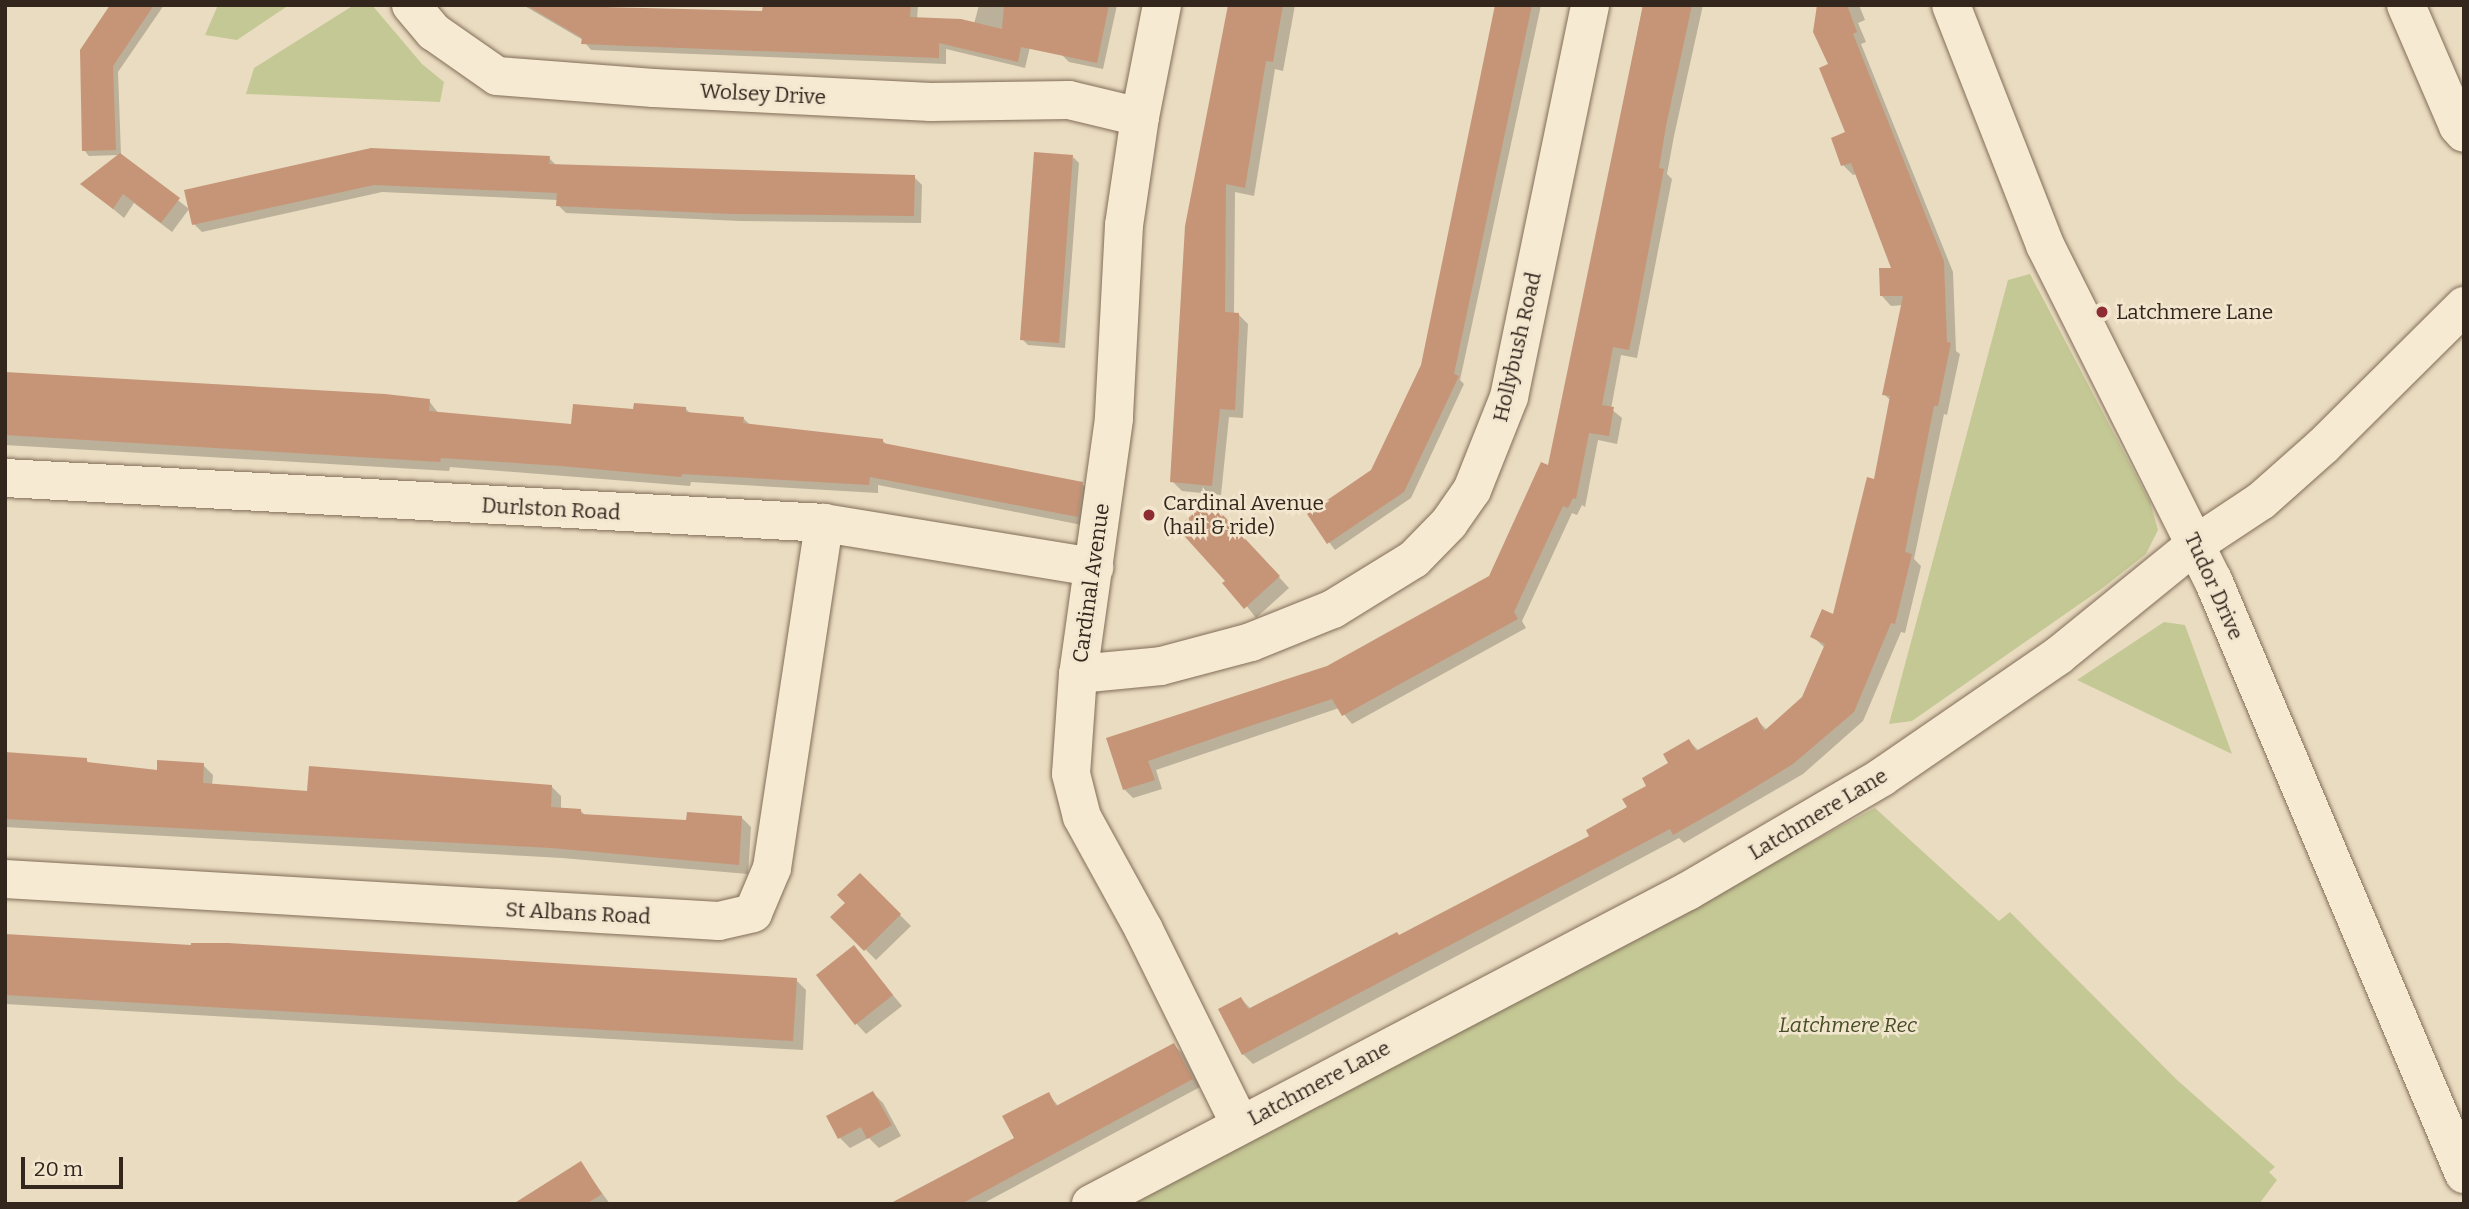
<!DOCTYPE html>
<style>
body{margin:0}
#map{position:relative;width:2469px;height:1209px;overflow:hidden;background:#eadcc0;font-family:Bitter,serif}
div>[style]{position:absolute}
.green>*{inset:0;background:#c4c895}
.shadow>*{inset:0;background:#0003}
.building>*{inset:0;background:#c69578}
.roads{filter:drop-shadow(0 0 2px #826d59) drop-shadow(0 0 2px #826d59)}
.minor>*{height:38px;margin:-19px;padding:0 19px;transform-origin:19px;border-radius:19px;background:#f6ead3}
.dots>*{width:19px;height:19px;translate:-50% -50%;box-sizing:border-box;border:4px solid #f3e6cf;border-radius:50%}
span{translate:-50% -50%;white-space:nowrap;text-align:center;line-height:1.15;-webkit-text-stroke:5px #f3e6cf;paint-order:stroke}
.street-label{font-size:21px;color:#33261d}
.poi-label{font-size:21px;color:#33261d}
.left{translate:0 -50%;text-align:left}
.park-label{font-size:21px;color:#464e25;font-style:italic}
.frame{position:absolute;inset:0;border:7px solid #33261d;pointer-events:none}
.scale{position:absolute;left:21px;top:1157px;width:102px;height:32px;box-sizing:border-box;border:4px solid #33261d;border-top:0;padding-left:9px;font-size:21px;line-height:24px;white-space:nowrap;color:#33261d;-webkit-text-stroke:5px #f3e6cf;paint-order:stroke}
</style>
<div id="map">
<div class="green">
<div style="clip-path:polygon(218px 5px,289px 5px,237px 40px,205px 35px)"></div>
<div style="clip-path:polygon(354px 5px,372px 5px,422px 64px,444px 82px,440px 102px,246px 94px,254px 68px)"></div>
<div style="clip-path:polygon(2030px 274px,2150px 502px,2158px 530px,2146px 554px,2104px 587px,1912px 721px,1889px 724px,2008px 280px)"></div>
<div style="clip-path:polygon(2164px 622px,2185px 625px,2232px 754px,2077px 680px)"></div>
<div style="clip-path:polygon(1875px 808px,1999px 921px,2010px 912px,2176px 1079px,2275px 1167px,2269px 1172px,2277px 1180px,2259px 1204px,1133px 1204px)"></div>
</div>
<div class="shadow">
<div style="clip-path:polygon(112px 5px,164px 5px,118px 72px,121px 155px,189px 209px,172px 232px,134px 203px,124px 218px,83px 184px,120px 155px,89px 156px,84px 150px)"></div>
<div style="clip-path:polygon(523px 5px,764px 13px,764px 5px,918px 5px,917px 20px,974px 24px,979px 5px,1014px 5px,1031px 43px,1025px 68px,946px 49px,946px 64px,591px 50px,583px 40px)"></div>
<div style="clip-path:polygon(1073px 5px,1117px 5px,1103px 69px,1069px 62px,1062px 55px)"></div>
<div style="clip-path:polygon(1231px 5px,1295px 5px,1283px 71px,1275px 69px,1254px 196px,1235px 192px,1234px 314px,1239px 315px,1248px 324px,1243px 418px,1229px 417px,1221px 495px,1182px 491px,1172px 481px)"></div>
<div style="clip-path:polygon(1497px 5px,1541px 5px,1460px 380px,1464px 384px,1411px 498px,1335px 550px,1309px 515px,1373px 472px,1423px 366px)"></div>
<div style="clip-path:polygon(1643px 5px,1703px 5px,1674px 136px,1667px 174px,1672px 179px,1637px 358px,1621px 355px,1611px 409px,1622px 418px,1617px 444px,1598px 440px,1585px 507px,1582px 505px,1577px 515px,1572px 513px,1522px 621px,1526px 628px,1352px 724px,1339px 708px,1156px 770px,1162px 789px,1133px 798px,1125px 790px,1108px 739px,1328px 668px,1490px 578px,1550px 468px)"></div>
<div style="clip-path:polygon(1819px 5px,1859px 5px,1865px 20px,1858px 23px,1866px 42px,1861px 44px,1953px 272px,1956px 351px,1960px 354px,1947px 415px,1944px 414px,1914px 559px,1921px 566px,1905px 633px,1901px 632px,1863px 721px,1803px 774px,1684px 843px,1679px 838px,1253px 1064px,1243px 1054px,1220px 1010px,1241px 999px,1251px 1009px,1400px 937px,1592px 837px,1629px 808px,1689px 741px,1699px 751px,1756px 719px,1767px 730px,1804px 698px,1825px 648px,1812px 636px,1834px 616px,1875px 481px,1891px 401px,1884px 394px,1903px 305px,1891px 306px,1882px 296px,1893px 270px,1857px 174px,1853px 175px,1843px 165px,1847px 133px)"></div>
<div style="clip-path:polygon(1073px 157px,1079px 163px,1065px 348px,1028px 345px,1022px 339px)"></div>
<div style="clip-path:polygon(549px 158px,557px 166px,914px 177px,922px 185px,921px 223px,740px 221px,566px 213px,558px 205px,558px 200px,382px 192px,202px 232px,194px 224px,186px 191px)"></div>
<div style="clip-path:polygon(5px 373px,429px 401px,439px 414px,573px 426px,635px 410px,686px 409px,692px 415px,743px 418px,751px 426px,882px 440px,888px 446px,1082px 484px,1092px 493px,1087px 526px,878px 485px,878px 493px,691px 482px,690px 486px,450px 467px,449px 471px,5px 445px)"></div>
<div style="clip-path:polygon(1219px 512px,1289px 588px,1256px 618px,1227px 581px)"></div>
<div style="clip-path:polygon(5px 753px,86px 760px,91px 765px,159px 771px,203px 765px,213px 775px,212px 786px,309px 793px,551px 786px,561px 796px,561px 809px,581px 811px,586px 816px,688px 822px,741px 817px,751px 827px,748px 874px,562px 858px,5px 827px)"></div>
<div style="clip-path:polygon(860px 875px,911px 926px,876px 960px,833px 917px,847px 903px)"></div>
<div style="clip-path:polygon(5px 936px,796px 980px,806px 990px,803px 1050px,5px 1004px)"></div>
<div style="clip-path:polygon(854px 948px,902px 1006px,866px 1034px,856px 1023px)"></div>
<div style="clip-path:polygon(1174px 1045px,1182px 1053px,1200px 1087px,982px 1204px,892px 1204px,1016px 1139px,1049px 1095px,1059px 1107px)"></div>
<div style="clip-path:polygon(873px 1093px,883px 1103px,901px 1136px,879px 1148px,869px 1138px,850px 1148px,840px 1138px)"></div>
<div style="clip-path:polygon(581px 1164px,610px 1204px,541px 1204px)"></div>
</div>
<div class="building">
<div style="clip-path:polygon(110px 5px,154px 5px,113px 66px,116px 150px,82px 151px,80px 50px)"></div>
<div style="clip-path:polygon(526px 5px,762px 11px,763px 5px,911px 5px,910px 17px,961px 19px,1002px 29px,1004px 5px,1109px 5px,1097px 63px,1021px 47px,1018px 62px,939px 43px,939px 58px,581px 44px,582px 38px)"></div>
<div style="clip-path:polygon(1228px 5px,1283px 5px,1273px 62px,1266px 61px,1245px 188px,1226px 184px,1225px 312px,1239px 313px,1239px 329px,1235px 410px,1220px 409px,1212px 486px,1170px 482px,1185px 226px)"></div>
<div style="clip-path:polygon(1495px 5px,1532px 5px,1454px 374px,1459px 376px,1404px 492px,1327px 544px,1307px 514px,1371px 470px,1421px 365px)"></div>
<div style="clip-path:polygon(1643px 5px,1692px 5px,1666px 126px,1659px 168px,1664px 169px,1635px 322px,1629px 350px,1613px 347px,1602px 405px,1614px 407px,1609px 436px,1589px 433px,1576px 499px,1573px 498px,1568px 508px,1563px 506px,1514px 612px,1518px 619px,1342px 716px,1332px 699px,1223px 735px,1148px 761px,1155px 780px,1123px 790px,1106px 738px,1327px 666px,1489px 576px,1541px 462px,1548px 465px)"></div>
<div style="clip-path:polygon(1817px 5px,1847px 5px,1857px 32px,1853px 34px,1944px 261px,1947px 342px,1951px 343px,1938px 406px,1934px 406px,1905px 552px,1912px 554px,1895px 624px,1891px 623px,1854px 712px,1793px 764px,1726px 805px,1673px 835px,1670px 829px,1242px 1055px,1218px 1009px,1241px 997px,1248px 1009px,1397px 932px,1399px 935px,1589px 836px,1586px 830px,1627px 807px,1622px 799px,1646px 786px,1642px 778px,1668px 763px,1663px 754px,1689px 739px,1696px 751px,1757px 717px,1764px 731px,1802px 697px,1825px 644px,1810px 637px,1822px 609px,1833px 614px,1867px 477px,1874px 479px,1890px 396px,1882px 395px,1903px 296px,1880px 296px,1879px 268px,1891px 268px,1851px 163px,1841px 166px,1831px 138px,1845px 132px,1819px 68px,1828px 64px,1813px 32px)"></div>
<div style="clip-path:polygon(371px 148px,550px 156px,549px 164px,915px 175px,914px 216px,731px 214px,556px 206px,557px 193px,374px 185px,192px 225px,184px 190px)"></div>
<div style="clip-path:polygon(1034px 152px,1073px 155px,1059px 343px,1020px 340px)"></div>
<div style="clip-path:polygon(120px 153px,180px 198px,161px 223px,123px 194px,113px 209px,80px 184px)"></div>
<div style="clip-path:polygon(5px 372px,385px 394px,430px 399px,429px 411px,571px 424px,573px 404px,633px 409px,634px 403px,686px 407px,686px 412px,744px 417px,743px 423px,883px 439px,883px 443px,1083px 482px,1078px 517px,870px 477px,869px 485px,682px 474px,681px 477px,561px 466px,441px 458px,440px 462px,5px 435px)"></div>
<div style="clip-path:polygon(1209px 500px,1280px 576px,1244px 609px,1222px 583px,1225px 581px,1177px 528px)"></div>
<div style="clip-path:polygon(5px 752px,87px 758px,87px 762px,157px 770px,157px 760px,204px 763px,203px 783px,307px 791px,309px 766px,552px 785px,551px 807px,581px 809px,581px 814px,686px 820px,687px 812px,742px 816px,739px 865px,551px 848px,5px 819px)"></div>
<div style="clip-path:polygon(860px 873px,901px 914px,864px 951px,830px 917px,845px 903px,837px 895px)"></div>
<div style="clip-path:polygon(5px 934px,191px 945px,191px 943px,228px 943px,797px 978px,793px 1041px,5px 995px)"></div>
<div style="clip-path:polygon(854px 945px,893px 995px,855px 1025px,816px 975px)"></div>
<div style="clip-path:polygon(1174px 1043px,1193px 1079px,961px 1204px,889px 1204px,1014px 1138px,1002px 1116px,1049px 1092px,1056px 1106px)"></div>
<div style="clip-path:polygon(873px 1091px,892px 1125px,867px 1139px,861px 1127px,838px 1139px,826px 1116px)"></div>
<div style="clip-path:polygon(581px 1161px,602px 1194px,586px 1204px,513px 1204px)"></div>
</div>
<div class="roads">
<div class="minor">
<div style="left:411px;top:5px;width:35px;rotate:50deg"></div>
<div style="left:434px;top:32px;width:77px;rotate:34.9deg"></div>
<div style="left:497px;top:76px;width:157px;rotate:4.4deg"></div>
<div style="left:654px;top:88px;width:277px;rotate:2.9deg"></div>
<div style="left:931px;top:102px;width:138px;rotate:-0.8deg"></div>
<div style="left:1069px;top:100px;width:73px;rotate:13.5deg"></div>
<div style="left:1162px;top:5px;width:114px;rotate:101.1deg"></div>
<div style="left:1140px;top:117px;width:109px;rotate:98.4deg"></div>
<div style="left:1124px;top:225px;width:194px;rotate:93deg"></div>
<div style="left:1114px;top:419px;width:258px;rotate:98deg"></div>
<div style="left:1078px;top:674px;width:100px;rotate:94deg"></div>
<div style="left:1071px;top:774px;width:44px;rotate:75.7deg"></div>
<div style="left:1082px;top:817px;width:127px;rotate:61.2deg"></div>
<div style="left:1143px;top:928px;width:219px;rotate:63.7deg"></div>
<div style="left:1951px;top:5px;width:258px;rotate:68.6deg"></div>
<div style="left:2045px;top:245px;width:375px;rotate:63.4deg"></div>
<div style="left:2213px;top:580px;width:645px;rotate:67.09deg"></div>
<div style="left:2406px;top:5px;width:132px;rotate:66.7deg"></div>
<div style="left:2458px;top:126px;width:9px;rotate:49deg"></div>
<div style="left:5px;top:478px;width:820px;rotate:3.14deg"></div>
<div style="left:824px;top:523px;width:274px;rotate:9.3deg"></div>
<div style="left:1078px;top:674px;width:83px;rotate:-5.5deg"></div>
<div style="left:1161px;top:666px;width:93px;rotate:-14.9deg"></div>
<div style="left:1251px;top:642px;width:88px;rotate:-21.9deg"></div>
<div style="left:1333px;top:609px;width:95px;rotate:-31.7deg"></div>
<div style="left:1414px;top:559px;width:50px;rotate:-45.8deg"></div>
<div style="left:1449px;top:523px;width:40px;rotate:-55.1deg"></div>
<div style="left:1472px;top:490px;width:100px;rotate:-68.3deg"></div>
<div style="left:1509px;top:397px;width:400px;rotate:-78.3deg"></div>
<div style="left:5px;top:879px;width:715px;rotate:3.37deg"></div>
<div style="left:719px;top:921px;width:35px;rotate:-13deg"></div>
<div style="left:753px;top:913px;width:49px;rotate:-67.1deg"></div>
<div style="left:772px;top:868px;width:349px;rotate:-81.4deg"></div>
<div style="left:1091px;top:1204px;width:674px;rotate:-27.67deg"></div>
<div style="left:1688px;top:891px;width:225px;rotate:-30.4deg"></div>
<div style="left:1882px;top:777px;width:214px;rotate:-34.5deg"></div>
<div style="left:2058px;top:656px;width:178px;rotate:-39.1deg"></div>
<div style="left:2196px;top:544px;width:78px;rotate:-33.5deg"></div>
<div style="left:2261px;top:501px;width:83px;rotate:-41.6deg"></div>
<div style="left:2323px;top:446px;width:199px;rotate:-44.8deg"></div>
</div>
</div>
<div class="dots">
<div style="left:2102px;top:312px;background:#8d2d33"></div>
<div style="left:1149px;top:515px;background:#8d2d33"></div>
</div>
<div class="street-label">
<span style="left:763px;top:94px;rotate:3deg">Wolsey Drive</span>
<span style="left:1517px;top:347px;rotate:-77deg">Hollybush Road</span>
<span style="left:551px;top:509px;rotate:3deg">Durlston Road</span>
<span style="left:1091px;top:583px;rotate:-82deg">Cardinal Avenue</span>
<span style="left:2214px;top:586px;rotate:66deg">Tudor Drive</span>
<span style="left:1818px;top:814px;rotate:-31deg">Latchmere Lane</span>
<span style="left:578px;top:913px;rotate:3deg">St Albans Road</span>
<span style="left:1319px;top:1083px;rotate:-28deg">Latchmere Lane</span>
</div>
<div class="poi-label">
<span class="left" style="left:2116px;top:312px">Latchmere Lane</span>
<span class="left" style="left:1163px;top:515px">Cardinal Avenue<br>(hail &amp; ride)</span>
</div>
<div class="park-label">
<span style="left:1848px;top:1025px">Latchmere Rec</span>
</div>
<div class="frame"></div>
<div class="scale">20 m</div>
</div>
